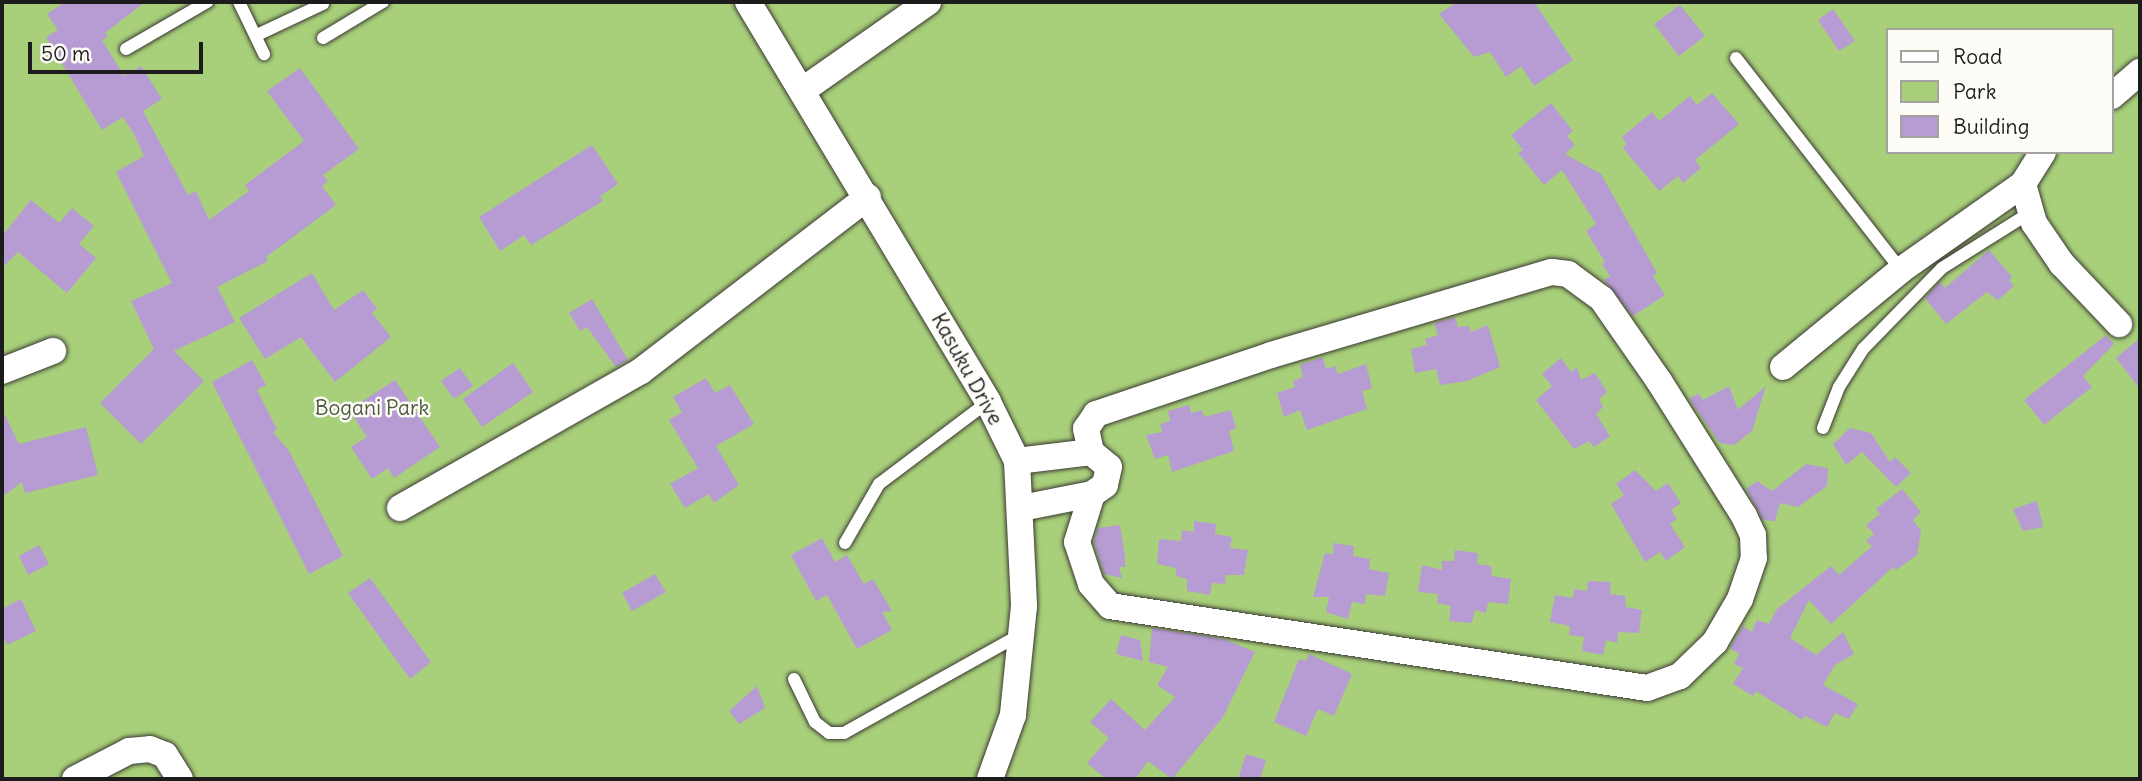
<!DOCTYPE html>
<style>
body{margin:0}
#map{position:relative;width:2142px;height:781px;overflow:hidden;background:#f1dfc0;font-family:Delius,sans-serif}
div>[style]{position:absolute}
.green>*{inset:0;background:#a8d07a}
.building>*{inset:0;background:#b69cd3}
.roads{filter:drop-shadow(0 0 2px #3c3935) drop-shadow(0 0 2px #3c3935)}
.lane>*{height:12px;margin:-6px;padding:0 6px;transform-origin:6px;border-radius:6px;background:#fff}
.street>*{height:26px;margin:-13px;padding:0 13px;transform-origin:13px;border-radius:13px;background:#fff}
span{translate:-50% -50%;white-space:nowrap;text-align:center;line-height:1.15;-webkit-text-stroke:5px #fdfcf7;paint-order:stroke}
.street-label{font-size:21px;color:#1c1c1c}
.park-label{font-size:21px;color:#4d5b3d}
.frame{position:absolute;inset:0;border:4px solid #1c1c1c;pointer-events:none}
.legend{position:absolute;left:1886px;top:28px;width:228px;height:126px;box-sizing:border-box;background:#fdfcf7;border:2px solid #a3a29f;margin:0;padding:9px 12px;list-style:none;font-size:21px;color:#1c1c1c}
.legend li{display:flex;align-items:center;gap:14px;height:35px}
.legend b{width:35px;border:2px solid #a3a29f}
.scale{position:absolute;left:28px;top:42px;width:175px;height:32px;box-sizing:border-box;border:4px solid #1c1c1c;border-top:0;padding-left:9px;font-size:21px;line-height:24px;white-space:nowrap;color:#1c1c1c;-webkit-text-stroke:5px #fdfcf7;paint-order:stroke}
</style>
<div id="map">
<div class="green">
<div style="clip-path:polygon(evenodd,2px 2px,2140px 2px,2140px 779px,2px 779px,2px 2px,1888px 30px,2112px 30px,2112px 152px,1888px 152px,1888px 30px)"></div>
</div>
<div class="building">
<div style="clip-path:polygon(65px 2px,145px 2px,105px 33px,108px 37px,102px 40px,124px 76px,141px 66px,162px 99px,143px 111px,188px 195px,196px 191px,209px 220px,249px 191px,245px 185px,304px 141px,267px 91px,300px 68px,359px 149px,323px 175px,328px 181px,322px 186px,336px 205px,266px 257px,268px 261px,217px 287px,235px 322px,174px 351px,204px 381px,141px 444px,100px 403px,154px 349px,131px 301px,172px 283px,116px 172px,144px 156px,134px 134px,123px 117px,102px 130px,46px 37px,58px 30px,47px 14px)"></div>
<div style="clip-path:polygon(1457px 2px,1534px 2px,1573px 60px,1534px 86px,1521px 66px,1506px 77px,1490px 52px,1474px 57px,1439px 14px)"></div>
<div style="clip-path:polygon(1680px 5px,1705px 36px,1679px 56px,1654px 24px)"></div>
<div style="clip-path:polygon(1833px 9px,1855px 41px,1839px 51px,1818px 20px)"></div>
<div style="clip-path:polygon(1712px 93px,1739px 124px,1695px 160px,1701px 168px,1683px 183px,1678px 176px,1659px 191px,1623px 148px,1627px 144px,1622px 137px,1652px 112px,1659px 121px,1690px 96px,1697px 105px)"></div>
<div style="clip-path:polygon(1551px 103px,1573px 131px,1567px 136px,1575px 145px,1565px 154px,1601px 174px,1657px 273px,1653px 276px,1665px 295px,1633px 316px,1604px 280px,1610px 276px,1602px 264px,1605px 262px,1586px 231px,1596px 224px,1562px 170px,1544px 185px,1518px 153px,1523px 150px,1511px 135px)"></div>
<div style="clip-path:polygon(592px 145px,618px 184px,600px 196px,603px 201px,531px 245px,524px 235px,500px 251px,479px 217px)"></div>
<div style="clip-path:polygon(31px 200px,59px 223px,72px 208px,94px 226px,79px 244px,96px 258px,67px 293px,18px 252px,2px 268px,2px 236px)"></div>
<div style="clip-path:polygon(1989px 250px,2012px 277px,2009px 280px,2014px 286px,1998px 300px,1987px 292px,1946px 324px,1925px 298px,1940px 282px,1945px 288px)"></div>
<div style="clip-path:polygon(312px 273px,334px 310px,363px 290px,377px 309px,372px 313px,391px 337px,335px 382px,301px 337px,265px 359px,239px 318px)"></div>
<div style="clip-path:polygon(592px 299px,628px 360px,616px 367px,587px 327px,580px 331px,569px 313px)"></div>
<div style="clip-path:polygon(1455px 317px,1458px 327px,1469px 326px,1471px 332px,1488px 325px,1500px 367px,1467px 381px,1440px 385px,1436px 369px,1415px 373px,1411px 349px,1427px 345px,1425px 339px,1438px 335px,1434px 323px)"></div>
<div style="clip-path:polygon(2106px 335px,2114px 344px,2083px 376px,2092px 387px,2044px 425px,2024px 400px)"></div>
<div style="clip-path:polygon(2140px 338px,2140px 389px,2116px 358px)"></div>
<div style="clip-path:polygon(1323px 357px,1326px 369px,1335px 366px,1338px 374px,1366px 364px,1372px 388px,1362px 391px,1367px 409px,1307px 430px,1300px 410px,1284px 417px,1277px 393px,1295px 387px,1293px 381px,1303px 377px,1300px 365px)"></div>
<div style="clip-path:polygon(1561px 358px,1571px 372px,1577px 367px,1581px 380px,1595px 373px,1607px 392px,1599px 399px,1603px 407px,1596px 414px,1610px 436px,1594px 447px,1589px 441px,1574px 449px,1536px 400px,1552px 386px,1542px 374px)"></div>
<div style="clip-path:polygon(252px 360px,266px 385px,257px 390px,277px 429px,273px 432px,289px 451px,343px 556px,309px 574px,212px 382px)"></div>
<div style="clip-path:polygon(513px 363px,533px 392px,482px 427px,463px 399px)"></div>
<div style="clip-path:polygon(460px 368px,473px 386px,454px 399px,441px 381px)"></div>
<div style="clip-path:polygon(706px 378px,715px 393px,730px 385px,754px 424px,716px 446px,739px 485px,714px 503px,709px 494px,685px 508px,670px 484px,698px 468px,669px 420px,682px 412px,673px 397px)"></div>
<div style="clip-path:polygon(395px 380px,440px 447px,394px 478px,388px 468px,372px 479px,351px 447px,367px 437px,349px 410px)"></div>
<div style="clip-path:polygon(1729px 386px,1738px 410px,1766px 386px,1752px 431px,1734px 445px,1720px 443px,1689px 399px,1698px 393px,1703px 400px)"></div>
<div style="clip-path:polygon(1189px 405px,1191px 413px,1202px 410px,1204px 417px,1231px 410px,1236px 428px,1229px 431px,1234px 451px,1172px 472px,1168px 455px,1155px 459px,1146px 435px,1162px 432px,1160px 424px,1170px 421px,1168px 411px)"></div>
<div style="clip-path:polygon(2px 409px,19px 444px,86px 427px,98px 475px,25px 493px,22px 482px,2px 497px)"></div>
<div style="clip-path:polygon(1850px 428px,1871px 433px,1890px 462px,1895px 457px,1911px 473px,1896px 487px,1862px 452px,1846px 465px,1833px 444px)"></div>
<div style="clip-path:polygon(1806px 464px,1828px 468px,1827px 486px,1798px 507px,1780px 503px,1775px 521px,1763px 520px,1746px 489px,1757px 481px,1772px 491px)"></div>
<div style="clip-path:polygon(1635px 470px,1656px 491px,1668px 483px,1681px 503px,1671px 510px,1677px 519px,1670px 524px,1685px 547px,1666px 561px,1660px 552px,1645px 562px,1611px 504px,1624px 495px,1616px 484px)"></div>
<div style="clip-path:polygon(1902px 489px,1921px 512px,1913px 520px,1921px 531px,1917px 555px,1896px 570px,1893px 567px,1831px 624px,1809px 600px,1790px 638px,1816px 655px,1843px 632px,1854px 654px,1835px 665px,1823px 685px,1858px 704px,1849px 719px,1835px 713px,1827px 727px,1805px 716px,1802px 720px,1756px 691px,1753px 696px,1733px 684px,1743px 668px,1734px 664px,1739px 654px,1730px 648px,1743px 626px,1752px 632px,1757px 620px,1769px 624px,1777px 609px,1831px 566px,1839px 575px,1872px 546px,1866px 541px,1874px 534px,1866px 525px,1880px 514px,1876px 509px)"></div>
<div style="clip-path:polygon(2037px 501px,2043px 527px,2023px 531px,2013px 509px)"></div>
<div style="clip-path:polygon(1194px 521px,1216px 524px,1215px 534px,1232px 537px,1230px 548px,1248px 550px,1244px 575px,1226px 575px,1225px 584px,1212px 583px,1210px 595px,1187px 591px,1187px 579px,1176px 576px,1176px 568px,1157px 564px,1159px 539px,1181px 541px,1182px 530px,1194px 532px)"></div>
<div style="clip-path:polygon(1120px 525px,1125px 557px,1125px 567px,1119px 567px,1122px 578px,1104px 574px,1094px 542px,1098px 528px)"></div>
<div style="clip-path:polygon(822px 538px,835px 562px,847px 555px,864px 584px,873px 579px,892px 611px,882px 612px,892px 630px,857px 649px,827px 595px,816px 601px,791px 555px)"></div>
<div style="clip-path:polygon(1333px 543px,1354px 546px,1353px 556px,1370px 559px,1369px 569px,1389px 573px,1385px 596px,1366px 594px,1365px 604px,1352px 602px,1348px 619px,1326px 612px,1329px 597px,1313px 597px,1325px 553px,1334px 554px)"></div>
<div style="clip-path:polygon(39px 545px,49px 564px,28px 575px,19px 556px)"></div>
<div style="clip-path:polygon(1455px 550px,1478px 553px,1477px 564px,1491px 566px,1492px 576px,1511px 579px,1508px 604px,1488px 602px,1486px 613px,1475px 610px,1472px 623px,1449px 621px,1451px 606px,1437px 603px,1438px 594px,1418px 592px,1422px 565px,1442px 570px,1442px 561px,1454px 561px)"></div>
<div style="clip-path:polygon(655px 574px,666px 592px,632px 611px,622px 593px)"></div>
<div style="clip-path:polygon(370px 578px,431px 662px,410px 679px,348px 593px)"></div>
<div style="clip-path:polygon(1588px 581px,1611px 582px,1610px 594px,1625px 596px,1626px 607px,1642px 610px,1639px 633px,1618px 632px,1617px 643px,1606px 640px,1603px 655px,1582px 651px,1584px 637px,1569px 635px,1570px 626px,1550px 622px,1555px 595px,1573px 598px,1574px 589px,1587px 591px)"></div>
<div style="clip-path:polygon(21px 599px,36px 631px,7px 645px,2px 634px,2px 609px)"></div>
<div style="clip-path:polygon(1152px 628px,1224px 639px,1255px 652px,1223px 717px,1172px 779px,1148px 761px,1135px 779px,1106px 779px,1087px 763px,1109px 738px,1090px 722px,1111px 699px,1145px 730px,1175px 697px,1157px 685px,1168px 667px,1149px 662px)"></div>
<div style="clip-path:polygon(1121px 635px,1140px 640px,1143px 661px,1116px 654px)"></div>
<div style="clip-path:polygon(1309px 654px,1352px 674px,1334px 716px,1318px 709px,1306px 736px,1274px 722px,1299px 659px,1306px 661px)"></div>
<div style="clip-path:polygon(757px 686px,765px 708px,739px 724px,729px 711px)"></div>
<div style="clip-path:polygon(1246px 754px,1266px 760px,1260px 779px,1238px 779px)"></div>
</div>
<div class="roads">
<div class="lane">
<div style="left:239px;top:2px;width:58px;rotate:64.3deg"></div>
<div style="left:257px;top:35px;width:73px;rotate:-25.2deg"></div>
<div style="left:323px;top:38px;width:70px;rotate:-31deg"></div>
<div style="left:126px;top:49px;width:94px;rotate:-30.1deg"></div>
<div style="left:1736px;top:58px;width:269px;rotate:52.1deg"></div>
<div style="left:1823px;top:428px;width:44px;rotate:-68.7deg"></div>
<div style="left:1839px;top:387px;width:45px;rotate:-57.7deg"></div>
<div style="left:1863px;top:349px;width:113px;rotate:-45.7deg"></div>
<div style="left:1942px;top:268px;width:105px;rotate:-32.2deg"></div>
<div style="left:845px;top:543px;width:68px;rotate:-60deg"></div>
<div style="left:879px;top:484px;width:136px;rotate:-37deg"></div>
<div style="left:794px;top:679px;width:48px;rotate:64deg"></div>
<div style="left:815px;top:722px;width:18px;rotate:38deg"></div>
<div style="left:829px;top:733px;width:15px"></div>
<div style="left:844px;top:733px;width:203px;rotate:-29.2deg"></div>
</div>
<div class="street">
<div style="left:748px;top:2px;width:466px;rotate:59deg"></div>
<div style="left:988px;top:402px;width:66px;rotate:63.8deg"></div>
<div style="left:1017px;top:461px;width:145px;rotate:87.2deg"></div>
<div style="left:1024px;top:606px;width:110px;rotate:95.8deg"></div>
<div style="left:1013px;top:715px;width:68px;rotate:109.8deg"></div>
<div style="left:803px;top:90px;width:153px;rotate:-35.1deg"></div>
<div style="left:2112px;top:96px;width:37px;rotate:-41deg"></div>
<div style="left:2043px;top:152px;width:38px;rotate:122deg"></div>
<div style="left:2023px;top:184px;width:41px;rotate:74.2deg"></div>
<div style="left:2034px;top:223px;width:50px;rotate:55.7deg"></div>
<div style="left:2062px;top:264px;width:83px;rotate:46.5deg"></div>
<div style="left:1783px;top:367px;width:153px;rotate:-39.4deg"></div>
<div style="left:1901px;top:270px;width:149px;rotate:-35.2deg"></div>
<div style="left:2px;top:371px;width:55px;rotate:-21.4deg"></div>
<div style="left:1091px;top:452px;width:24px;rotate:-102deg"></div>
<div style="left:1086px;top:429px;width:18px;rotate:-56deg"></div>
<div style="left:1096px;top:414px;width:185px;rotate:-18.6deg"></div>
<div style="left:1271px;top:355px;width:293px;rotate:-16.5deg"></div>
<div style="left:1552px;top:272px;width:16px;rotate:7deg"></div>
<div style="left:1568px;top:274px;width:42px;rotate:36.3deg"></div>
<div style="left:1602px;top:299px;width:100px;rotate:55.2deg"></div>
<div style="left:1659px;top:381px;width:160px;rotate:57.8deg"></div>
<div style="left:1744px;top:516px;width:21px;rotate:65deg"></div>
<div style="left:1753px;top:535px;width:23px;rotate:88deg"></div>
<div style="left:1754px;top:558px;width:43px;rotate:108.9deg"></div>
<div style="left:1740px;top:599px;width:50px;rotate:120.2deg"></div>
<div style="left:1715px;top:642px;width:49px;rotate:135.8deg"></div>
<div style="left:1680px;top:676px;width:35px;rotate:160deg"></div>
<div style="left:1647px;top:688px;width:543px;rotate:-171.32deg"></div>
<div style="left:1110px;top:606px;width:29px;rotate:-131deg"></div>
<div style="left:1091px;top:584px;width:44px;rotate:-108.4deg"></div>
<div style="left:1077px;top:542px;width:50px;rotate:-72.6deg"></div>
<div style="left:1017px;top:461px;width:75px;rotate:-6.9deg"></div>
<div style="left:1091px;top:452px;width:23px;rotate:40deg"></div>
<div style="left:1109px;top:467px;width:18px;rotate:103deg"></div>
<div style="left:1105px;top:485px;width:16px;rotate:145deg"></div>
<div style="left:1092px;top:494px;width:72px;rotate:168.8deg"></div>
<div style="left:400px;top:508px;width:277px;rotate:-29.6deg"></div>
<div style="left:641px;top:371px;width:286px;rotate:-37.5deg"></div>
<div style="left:75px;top:779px;width:61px;rotate:-27.4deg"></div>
<div style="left:129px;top:751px;width:21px;rotate:-5deg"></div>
<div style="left:150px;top:749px;width:16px;rotate:22deg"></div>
<div style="left:165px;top:755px;width:28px;rotate:58deg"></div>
</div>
</div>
<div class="street-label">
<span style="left:967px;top:369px;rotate:61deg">Kasuku Drive</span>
</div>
<div class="park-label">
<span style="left:372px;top:408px">Bogani Park</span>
</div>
<div class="frame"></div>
<ul class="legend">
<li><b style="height:9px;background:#fff"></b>Road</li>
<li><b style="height:19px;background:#a8d07a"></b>Park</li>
<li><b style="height:19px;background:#b69cd3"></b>Building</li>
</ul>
<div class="scale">50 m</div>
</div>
